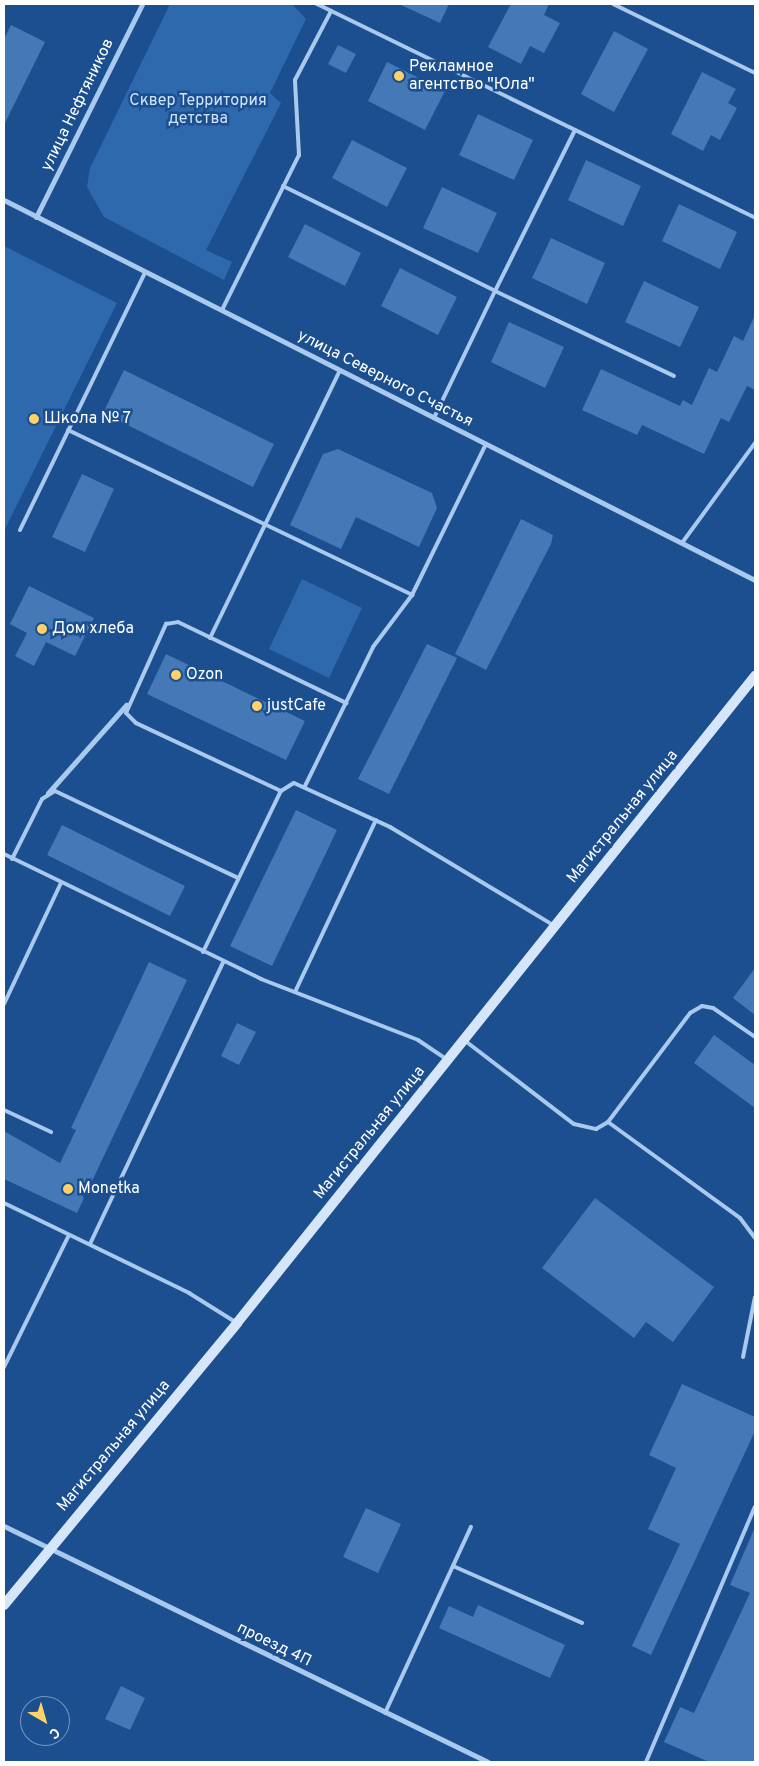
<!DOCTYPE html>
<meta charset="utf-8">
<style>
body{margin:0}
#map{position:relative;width:759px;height:1766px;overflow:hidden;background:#1b4f8f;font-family:Overpass,sans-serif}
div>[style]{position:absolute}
.green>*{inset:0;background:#2e69ad}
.building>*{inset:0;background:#4478b7}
.lane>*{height:4px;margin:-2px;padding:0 2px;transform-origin:2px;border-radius:2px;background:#a9c9ee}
.street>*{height:5px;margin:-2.5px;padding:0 2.5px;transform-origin:2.5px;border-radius:2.5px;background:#a9c9ee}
.secondary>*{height:10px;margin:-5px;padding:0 5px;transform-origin:5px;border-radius:5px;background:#d6e6fa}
.dots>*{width:14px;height:14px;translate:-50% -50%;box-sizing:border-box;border:2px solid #1b4f8f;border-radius:50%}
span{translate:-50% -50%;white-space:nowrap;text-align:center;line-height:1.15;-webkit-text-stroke:5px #1b4f8f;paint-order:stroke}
.poi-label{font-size:16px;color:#fff}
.left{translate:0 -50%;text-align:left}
.park-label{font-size:16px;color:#cfe3fa}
.street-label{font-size:16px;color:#fff}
.frame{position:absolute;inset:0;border:5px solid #fff;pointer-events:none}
.north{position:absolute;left:20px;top:1696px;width:50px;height:50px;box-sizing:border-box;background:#1b4f8f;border:1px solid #7695bc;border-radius:50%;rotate:142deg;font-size:14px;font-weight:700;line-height:20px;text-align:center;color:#fff}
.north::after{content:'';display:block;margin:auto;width:18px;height:22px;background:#ffd166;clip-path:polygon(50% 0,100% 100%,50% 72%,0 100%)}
</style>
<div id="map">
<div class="green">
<div style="clip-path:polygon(170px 4px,292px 4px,306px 19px,270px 93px,281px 103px,206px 250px,232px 262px,224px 280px,104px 217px,87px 187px,90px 168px)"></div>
<div style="clip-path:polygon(4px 246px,117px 303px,4px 531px)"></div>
<div style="clip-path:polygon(302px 579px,362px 608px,329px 678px,269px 649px)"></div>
</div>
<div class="building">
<div style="clip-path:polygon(399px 4px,449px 4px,440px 23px)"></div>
<div style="clip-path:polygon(511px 4px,549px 4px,544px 15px,560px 23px,544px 53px,530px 46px,521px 64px,488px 47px)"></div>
<div style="clip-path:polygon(11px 25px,45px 42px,4px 125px,4px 39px)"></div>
<div style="clip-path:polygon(614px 31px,648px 49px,614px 112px,581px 94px)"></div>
<div style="clip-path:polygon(338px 45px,356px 54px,346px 73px,328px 64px)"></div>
<div style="clip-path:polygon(387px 62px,445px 91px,425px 130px,368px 101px)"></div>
<div style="clip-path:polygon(702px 72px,736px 89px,728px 103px,737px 108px,720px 140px,711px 135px,703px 151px,671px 134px)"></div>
<div style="clip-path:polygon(478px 114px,533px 140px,514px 180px,459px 155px)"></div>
<div style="clip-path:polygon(352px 140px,407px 168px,387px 207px,332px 178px)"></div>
<div style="clip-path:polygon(586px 160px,641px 186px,623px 226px,568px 200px)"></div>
<div style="clip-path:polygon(442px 187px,497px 213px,478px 253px,423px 228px)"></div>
<div style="clip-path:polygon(679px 204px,737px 232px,720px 269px,662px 241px)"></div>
<div style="clip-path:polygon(305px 224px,361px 253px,345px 286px,288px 257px)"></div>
<div style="clip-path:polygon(551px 238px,605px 263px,587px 304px,532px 278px)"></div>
<div style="clip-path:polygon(400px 268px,457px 297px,438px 335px,381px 306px)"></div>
<div style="clip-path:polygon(644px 281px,699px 307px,680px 347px,625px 322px)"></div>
<div style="clip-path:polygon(755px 315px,755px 390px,747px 386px,729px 422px,721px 418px,704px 454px,642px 425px,637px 435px,582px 410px,601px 369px,680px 406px,683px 400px,692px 405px,709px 368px,717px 372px,734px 336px,743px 341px)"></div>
<div style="clip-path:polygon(509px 322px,564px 347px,545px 388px,491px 362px)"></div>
<div style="clip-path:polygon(124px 370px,274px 444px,253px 487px,103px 413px)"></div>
<div style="clip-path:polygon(338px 449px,432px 493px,437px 508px,419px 547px,356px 517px,341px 549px,290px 525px,323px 454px)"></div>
<div style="clip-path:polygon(82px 474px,114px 489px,85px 552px,52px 537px)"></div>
<div style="clip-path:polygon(521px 519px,553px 535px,551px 544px,486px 670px,455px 654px)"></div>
<div style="clip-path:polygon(29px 586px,94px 618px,75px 656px,46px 642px,34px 666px,15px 656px,27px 633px,10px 624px)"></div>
<div style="clip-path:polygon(427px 644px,457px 658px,389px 794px,358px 779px)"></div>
<div style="clip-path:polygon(166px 654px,305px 721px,286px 760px,147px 694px)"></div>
<div style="clip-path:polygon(296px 810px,337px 830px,272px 966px,230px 946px)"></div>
<div style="clip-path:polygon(62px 825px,185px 886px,170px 916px,47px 855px)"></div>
<div style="clip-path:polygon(149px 962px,187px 980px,77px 1213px,4px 1179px,4px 1131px,60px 1163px,76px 1130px,71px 1128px)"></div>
<div style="clip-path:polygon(755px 968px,755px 1015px,733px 998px)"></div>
<div style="clip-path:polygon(237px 1023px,256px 1032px,239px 1065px,221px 1056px)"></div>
<div style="clip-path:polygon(714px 1035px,755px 1065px,755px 1108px,694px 1063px)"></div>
<div style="clip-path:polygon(595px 1198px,714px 1287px,673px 1342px,646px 1322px,634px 1338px,542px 1268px)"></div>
<div style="clip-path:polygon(682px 1384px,755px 1417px,755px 1431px,651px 1655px,632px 1646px,680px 1544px,648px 1529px,676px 1468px,649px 1455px)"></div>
<div style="clip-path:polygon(366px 1508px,401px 1524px,378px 1573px,343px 1557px)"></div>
<div style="clip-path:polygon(755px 1527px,755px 1762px,709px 1762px,664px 1742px,680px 1707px,694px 1713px,750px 1593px,730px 1585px)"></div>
<div style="clip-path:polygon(478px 1605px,565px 1645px,550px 1678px,439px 1628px,449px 1606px,473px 1617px)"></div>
<div style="clip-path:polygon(121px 1686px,145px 1698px,130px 1730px,105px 1719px)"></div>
</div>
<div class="lane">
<div style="left:317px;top:4px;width:487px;rotate:26deg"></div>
<div style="left:613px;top:4px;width:158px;rotate:25.9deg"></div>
<div style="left:575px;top:130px;width:180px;rotate:116.4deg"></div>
<div style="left:495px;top:291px;width:198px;rotate:25.4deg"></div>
<div style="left:283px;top:186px;width:237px;rotate:26.3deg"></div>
<div style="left:495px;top:291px;width:141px;rotate:115.7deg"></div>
<div style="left:222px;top:310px;width:173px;rotate:-63.6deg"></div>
<div style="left:299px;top:155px;width:75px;rotate:-93.1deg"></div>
<div style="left:295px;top:80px;width:78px;rotate:-62.4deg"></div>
<div style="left:68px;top:430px;width:382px;rotate:25.6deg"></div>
<div style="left:20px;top:530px;width:287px;rotate:-64.1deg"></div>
<div style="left:682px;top:543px;width:124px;rotate:-53.9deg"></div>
<div style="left:210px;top:638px;width:298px;rotate:-64.1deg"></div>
<div style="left:305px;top:786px;width:155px;rotate:-63.9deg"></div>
<div style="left:373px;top:647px;width:65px;rotate:-53.1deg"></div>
<div style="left:412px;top:595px;width:168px;rotate:-63.9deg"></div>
<div style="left:281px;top:791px;width:160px;rotate:-154.9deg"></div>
<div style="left:136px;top:723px;width:14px;rotate:-135deg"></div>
<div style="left:126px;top:713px;width:98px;rotate:-65.8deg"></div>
<div style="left:166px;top:624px;width:12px;rotate:-9deg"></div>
<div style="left:178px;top:622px;width:187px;rotate:25.7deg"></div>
<div style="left:4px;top:854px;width:286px;rotate:25.9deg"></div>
<div style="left:261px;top:979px;width:168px;rotate:21.2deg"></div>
<div style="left:418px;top:1040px;width:36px;rotate:34deg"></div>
<div style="left:12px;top:859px;width:67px;rotate:-63.4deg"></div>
<div style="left:42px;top:799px;width:15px;rotate:-32deg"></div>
<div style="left:55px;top:791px;width:203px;rotate:25.4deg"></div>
<div style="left:203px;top:952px;width:179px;rotate:-64.2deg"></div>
<div style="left:281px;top:791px;width:15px;rotate:-32deg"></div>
<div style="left:294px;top:783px;width:106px;rotate:24.6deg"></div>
<div style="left:390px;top:827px;width:190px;rotate:31deg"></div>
<div style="left:295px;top:992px;width:190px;rotate:-64.8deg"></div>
<div style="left:4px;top:1004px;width:134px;rotate:-64.8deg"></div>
<div style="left:464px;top:1040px;width:138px;rotate:37.4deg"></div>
<div style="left:574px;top:1124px;width:23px;rotate:13deg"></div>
<div style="left:596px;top:1129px;width:14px;rotate:-30deg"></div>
<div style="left:608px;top:1122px;width:136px;rotate:-53deg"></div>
<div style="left:690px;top:1013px;width:14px;rotate:-30deg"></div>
<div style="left:702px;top:1006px;width:11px;rotate:10deg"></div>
<div style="left:713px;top:1008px;width:51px;rotate:34.6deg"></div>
<div style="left:4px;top:1110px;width:52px;rotate:25.1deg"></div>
<div style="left:608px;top:1122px;width:163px;rotate:36deg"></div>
<div style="left:740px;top:1218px;width:25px;rotate:53deg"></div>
<div style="left:4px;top:1203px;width:206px;rotate:25.9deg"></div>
<div style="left:189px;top:1293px;width:57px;rotate:32deg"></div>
<div style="left:90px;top:1244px;width:312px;rotate:-64.7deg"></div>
<div style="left:743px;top:1357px;width:61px;rotate:-78.7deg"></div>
<div style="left:4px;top:1367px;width:147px;rotate:-63.8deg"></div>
<div style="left:453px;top:1566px;width:141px;rotate:23.8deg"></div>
<div style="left:385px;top:1713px;width:205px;rotate:-65.2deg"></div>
<div style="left:646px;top:1762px;width:277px;rotate:-66.9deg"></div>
</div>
<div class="street">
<div style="left:4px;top:200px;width:842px;rotate:26.84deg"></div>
<div style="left:36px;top:217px;width:238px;rotate:-63.5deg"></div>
<div style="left:48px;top:793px;width:118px;rotate:-48.4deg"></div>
<div style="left:4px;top:1526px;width:538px;rotate:25.99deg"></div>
</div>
<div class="secondary">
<div style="left:4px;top:1605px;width:366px;rotate:-50.4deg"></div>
<div style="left:237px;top:1323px;width:829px;rotate:-51.32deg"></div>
</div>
<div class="dots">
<div style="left:399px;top:76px;background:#ffd166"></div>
<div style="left:34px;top:419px;background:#ffd166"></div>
<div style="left:42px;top:629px;background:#ffd166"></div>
<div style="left:176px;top:675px;background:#ffd166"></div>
<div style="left:257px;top:706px;background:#ffd166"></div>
<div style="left:68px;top:1189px;background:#ffd166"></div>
</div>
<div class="poi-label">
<span class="left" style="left:409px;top:76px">Рекламное<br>агентство "Юла"</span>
<span class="left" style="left:44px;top:419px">Школа № 7</span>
<span class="left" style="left:52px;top:629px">Дом хлеба</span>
<span class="left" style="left:186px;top:675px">Ozon</span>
<span class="left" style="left:267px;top:706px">justCafe</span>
<span class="left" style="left:78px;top:1189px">Monetka</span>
</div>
<div class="park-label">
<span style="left:198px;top:110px">Сквер Территория<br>детства</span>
</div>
<div class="street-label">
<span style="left:78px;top:105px;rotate:-64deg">улица Нефтяников</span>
<span style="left:385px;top:379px;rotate:27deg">улица Северного Счастья</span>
<span style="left:623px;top:817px;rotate:-51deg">Магистральная улица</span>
<span style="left:370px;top:1133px;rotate:-51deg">Магистральная улица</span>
<span style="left:114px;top:1446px;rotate:-50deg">Магистральная улица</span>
<span style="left:274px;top:1645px;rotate:26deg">проезд 4П</span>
</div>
<div class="frame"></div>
<div class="north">С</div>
</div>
